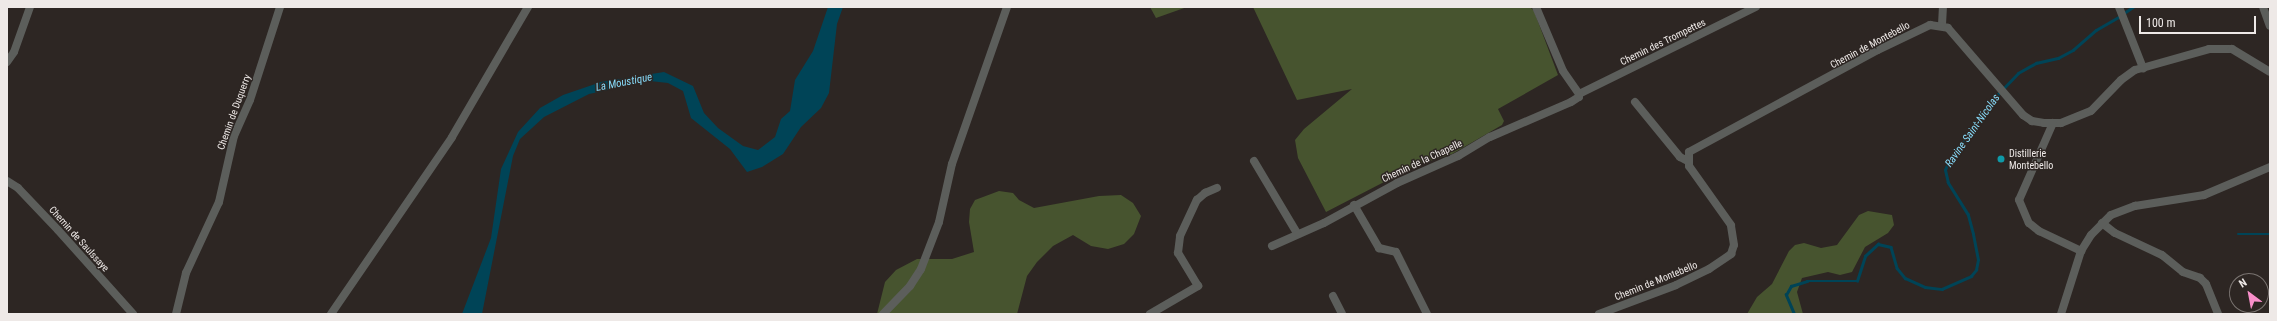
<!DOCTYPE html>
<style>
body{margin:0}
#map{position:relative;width:2277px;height:321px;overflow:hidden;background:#2d2623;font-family:"Roboto Condensed",sans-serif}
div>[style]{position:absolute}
.green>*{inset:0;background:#47542f}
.water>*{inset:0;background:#004457}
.stream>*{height:2.5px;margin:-1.25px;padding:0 1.25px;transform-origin:1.25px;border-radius:1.25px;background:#004457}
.minor>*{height:8px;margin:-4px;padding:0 4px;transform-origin:4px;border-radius:4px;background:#5c5e5b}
.dots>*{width:11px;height:11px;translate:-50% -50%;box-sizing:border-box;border:2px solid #2d2623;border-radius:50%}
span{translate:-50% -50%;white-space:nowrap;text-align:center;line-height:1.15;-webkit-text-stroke:3px #2d2623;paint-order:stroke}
.street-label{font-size:10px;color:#eee9e7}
.poi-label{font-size:10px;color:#eee9e7}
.left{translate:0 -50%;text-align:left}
.water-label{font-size:11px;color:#88dcfb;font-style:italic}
.frame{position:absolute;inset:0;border:8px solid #eee9e7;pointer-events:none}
.north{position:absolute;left:2229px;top:273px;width:40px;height:40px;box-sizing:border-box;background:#2d2623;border:1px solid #7a7471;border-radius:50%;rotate:328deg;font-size:11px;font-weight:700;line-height:16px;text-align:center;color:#eee9e7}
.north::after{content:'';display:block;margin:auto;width:14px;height:18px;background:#f98fca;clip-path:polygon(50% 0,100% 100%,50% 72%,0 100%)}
.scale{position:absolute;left:2139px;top:16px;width:117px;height:18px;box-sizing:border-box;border:2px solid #eee9e7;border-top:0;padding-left:5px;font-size:12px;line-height:14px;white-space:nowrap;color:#eee9e7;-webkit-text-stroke:3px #2d2623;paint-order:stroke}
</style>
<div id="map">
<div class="green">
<div style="clip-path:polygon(1150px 7px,1187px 7px,1156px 18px)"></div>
<div style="clip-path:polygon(1253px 7px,1530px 7px,1534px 11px,1558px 75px,1498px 109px,1504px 121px,1502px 125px,1452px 154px,1417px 165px,1326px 212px,1298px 158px,1295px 140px,1304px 129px,1352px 89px,1297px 100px)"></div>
<div style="clip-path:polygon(999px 191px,1013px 193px,1019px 200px,1034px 208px,1099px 196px,1121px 195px,1133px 203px,1141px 216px,1134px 234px,1124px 244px,1108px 249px,1091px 246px,1073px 235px,1053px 246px,1037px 262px,1027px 276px,1017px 314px,877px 314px,885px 282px,896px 270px,917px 259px,952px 259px,974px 252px,969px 222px,970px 209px,975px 200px)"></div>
<div style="clip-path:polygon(1868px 211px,1892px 215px,1894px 225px,1888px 233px,1865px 247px,1852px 272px,1840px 275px,1828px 272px,1802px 278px,1797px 292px,1803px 314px,1747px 314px,1757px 297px,1772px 284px,1789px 251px,1795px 245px,1804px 243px,1821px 248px,1837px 245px,1859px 215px)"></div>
</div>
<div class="water">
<div style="clip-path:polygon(828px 7px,843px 7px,837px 24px,829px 93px,821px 108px,801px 127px,783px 154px,762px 167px,747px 172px,730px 149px,691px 118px,683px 91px,668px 83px,650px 81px,589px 94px,544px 117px,520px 139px,513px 156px,482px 314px,462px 314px,491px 238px,501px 169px,518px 132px,540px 108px,563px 95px,601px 82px,664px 72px,693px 86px,704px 113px,718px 128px,743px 146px,758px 150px,775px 137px,781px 119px,790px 111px,795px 80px,813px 51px)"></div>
</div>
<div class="stream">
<div style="left:2124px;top:13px;width:11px;rotate:-34deg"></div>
<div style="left:2238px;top:234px;width:32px"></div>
<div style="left:1794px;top:314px;width:21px;rotate:-113deg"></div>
<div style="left:1786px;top:295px;width:10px;rotate:-61deg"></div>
<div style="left:1791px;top:286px;width:17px;rotate:-17deg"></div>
<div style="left:1807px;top:281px;width:50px"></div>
<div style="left:1857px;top:281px;width:26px;rotate:-72deg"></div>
<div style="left:1865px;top:256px;width:18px;rotate:-43deg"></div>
<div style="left:1878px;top:244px;width:13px;rotate:13deg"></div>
<div style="left:1891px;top:247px;width:22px;rotate:74deg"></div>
<div style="left:1897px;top:268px;width:13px;rotate:51deg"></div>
<div style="left:1905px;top:278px;width:22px;rotate:24deg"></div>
<div style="left:1925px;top:287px;width:17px;rotate:7deg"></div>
<div style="left:1942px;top:289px;width:32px;rotate:-24deg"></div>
<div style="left:1971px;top:276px;width:8px;rotate:-50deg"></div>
<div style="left:1976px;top:270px;width:10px;rotate:-79deg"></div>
<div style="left:1978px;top:260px;width:26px;rotate:-101deg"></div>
<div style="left:1973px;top:234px;width:20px;rotate:-105deg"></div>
<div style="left:1968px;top:215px;width:38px;rotate:-122deg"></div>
<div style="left:1948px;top:183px;width:13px;rotate:-103deg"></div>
<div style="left:1945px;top:170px;width:5px;rotate:-68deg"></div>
<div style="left:1947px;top:165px;width:86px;rotate:-54.5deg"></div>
<div style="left:1997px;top:95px;width:30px;rotate:-46deg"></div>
<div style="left:2018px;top:73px;width:21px;rotate:-29deg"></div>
<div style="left:2036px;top:63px;width:23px;rotate:-13deg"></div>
<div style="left:2058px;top:58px;width:17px;rotate:-28deg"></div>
<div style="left:2073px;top:50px;width:30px;rotate:-41deg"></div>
<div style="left:2096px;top:30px;width:28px;rotate:-30deg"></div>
</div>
<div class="minor">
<div style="left:1536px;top:7px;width:69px;rotate:67.1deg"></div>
<div style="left:1563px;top:71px;width:28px;rotate:55deg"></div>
<div style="left:2119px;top:7px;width:66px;rotate:68.5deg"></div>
<div style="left:2263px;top:7px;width:20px;rotate:70deg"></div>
<div style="left:1942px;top:25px;width:18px;rotate:-87deg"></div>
<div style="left:7px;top:62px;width:12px;rotate:-55deg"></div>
<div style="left:14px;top:52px;width:48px;rotate:-70.4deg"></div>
<div style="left:1579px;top:94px;width:197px;rotate:-26.2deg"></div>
<div style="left:1635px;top:102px;width:71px;rotate:50.7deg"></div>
<div style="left:1680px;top:157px;width:9px;rotate:27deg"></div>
<div style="left:2053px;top:123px;width:84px;rotate:113.8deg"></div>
<div style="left:2019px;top:200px;width:25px;rotate:67deg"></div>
<div style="left:2029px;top:223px;width:13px;rotate:39deg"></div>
<div style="left:2039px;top:231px;width:47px;rotate:25.5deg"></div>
<div style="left:1254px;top:161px;width:84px;rotate:59.2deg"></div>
<div style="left:7px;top:181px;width:13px;rotate:32deg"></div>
<div style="left:18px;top:188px;width:58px;rotate:46.4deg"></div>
<div style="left:58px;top:230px;width:113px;rotate:48.2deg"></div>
<div style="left:1354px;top:205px;width:50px;rotate:59.8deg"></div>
<div style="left:1379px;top:248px;width:17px;rotate:13deg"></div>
<div style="left:1396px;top:252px;width:69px;rotate:63.4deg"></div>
<div style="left:2102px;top:223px;width:16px;rotate:38deg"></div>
<div style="left:2115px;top:233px;width:52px;rotate:25.1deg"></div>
<div style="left:2162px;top:255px;width:27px;rotate:39deg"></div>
<div style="left:2183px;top:272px;width:18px;rotate:19deg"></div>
<div style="left:2200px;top:278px;width:8px;rotate:45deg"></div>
<div style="left:2206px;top:284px;width:32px;rotate:68deg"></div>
<div style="left:1272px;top:246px;width:57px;rotate:-23.9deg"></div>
<div style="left:1324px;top:223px;width:83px;rotate:-28.7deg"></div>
<div style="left:1397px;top:183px;width:67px;rotate:-23.9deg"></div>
<div style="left:1458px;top:156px;width:37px;rotate:-31deg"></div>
<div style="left:1490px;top:137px;width:88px;rotate:-23.4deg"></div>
<div style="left:1571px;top:102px;width:9px;rotate:-32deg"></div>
<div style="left:1579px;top:97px;width:3px;rotate:-90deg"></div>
<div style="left:1333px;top:296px;width:20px;rotate:63deg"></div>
<div style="left:176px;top:314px;width:42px;rotate:-76.3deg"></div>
<div style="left:186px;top:273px;width:78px;rotate:-65.1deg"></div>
<div style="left:219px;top:202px;width:68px;rotate:-77.2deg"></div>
<div style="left:234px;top:136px;width:39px;rotate:-66deg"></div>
<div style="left:250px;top:100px;width:98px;rotate:-72.1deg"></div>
<div style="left:331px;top:314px;width:214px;rotate:-55.6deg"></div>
<div style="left:452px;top:137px;width:151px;rotate:-59.7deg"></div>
<div style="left:883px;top:314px;width:39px;rotate:-46deg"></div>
<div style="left:910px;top:286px;width:20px;rotate:-57deg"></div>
<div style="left:921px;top:269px;width:50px;rotate:-69deg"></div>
<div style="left:939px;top:222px;width:59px;rotate:-77.4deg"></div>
<div style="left:952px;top:164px;width:166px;rotate:-70.7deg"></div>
<div style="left:1150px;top:314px;width:56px;rotate:-30.3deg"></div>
<div style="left:1198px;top:286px;width:39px;rotate:-121deg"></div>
<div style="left:1178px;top:253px;width:17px;rotate:-83deg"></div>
<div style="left:1180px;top:236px;width:40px;rotate:-65deg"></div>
<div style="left:1197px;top:200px;width:11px;rotate:-41deg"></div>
<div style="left:1205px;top:193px;width:13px;rotate:-23deg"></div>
<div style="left:1599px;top:314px;width:82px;rotate:-20.6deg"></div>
<div style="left:1676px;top:285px;width:37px;rotate:-26deg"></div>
<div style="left:1709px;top:269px;width:27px;rotate:-34deg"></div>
<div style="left:1731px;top:254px;width:9px;rotate:-72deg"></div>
<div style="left:1734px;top:245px;width:20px;rotate:-99deg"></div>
<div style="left:1731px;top:225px;width:72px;rotate:-125.4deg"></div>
<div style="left:1689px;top:166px;width:14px;rotate:-90deg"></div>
<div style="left:1689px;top:152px;width:215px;rotate:-28.4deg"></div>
<div style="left:1878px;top:50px;width:58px;rotate:-25.7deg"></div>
<div style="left:1930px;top:25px;width:18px;rotate:9deg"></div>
<div style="left:1948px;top:28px;width:115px;rotate:49.2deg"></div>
<div style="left:2023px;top:115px;width:11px;rotate:34deg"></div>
<div style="left:2032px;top:121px;width:12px;rotate:9deg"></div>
<div style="left:2044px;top:123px;width:17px"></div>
<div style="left:2061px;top:123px;width:32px;rotate:-22deg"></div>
<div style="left:2091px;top:111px;width:43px;rotate:-45.9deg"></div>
<div style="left:2121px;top:80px;width:17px;rotate:-36deg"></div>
<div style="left:2135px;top:70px;width:77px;rotate:-15.8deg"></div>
<div style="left:2209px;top:49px;width:23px"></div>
<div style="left:2232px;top:49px;width:44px;rotate:31.2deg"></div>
<div style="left:2061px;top:314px;width:66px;rotate:-72.4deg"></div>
<div style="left:2081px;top:251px;width:19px;rotate:-58deg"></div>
<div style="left:2091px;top:235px;width:28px;rotate:-45deg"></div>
<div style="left:2111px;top:215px;width:26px;rotate:-21deg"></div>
<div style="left:2135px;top:206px;width:70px;rotate:-9.1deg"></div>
<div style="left:2204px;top:195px;width:72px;rotate:-23deg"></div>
</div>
<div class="dots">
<div style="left:2001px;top:159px;background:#0f9aa8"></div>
</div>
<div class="street-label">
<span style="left:1663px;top:42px;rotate:-26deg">Chemin des Trompettes</span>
<span style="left:1870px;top:45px;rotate:-28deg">Chemin de Montebello</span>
<span style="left:234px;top:112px;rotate:-70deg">Chemin de Duquerry</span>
<span style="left:1422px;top:161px;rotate:-25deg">Chemin de la Chapelle</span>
<span style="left:79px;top:239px;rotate:48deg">Chemin de Saulssaye</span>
<span style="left:1656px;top:281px;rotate:-22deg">Chemin de Montebello</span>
</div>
<div class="poi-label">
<span class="left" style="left:2009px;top:159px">Distillerie<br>Montebello</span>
</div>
<div class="water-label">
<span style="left:624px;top:83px;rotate:-11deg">La Moustique</span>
<span style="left:1973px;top:131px;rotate:-55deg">Ravine Saint-Nicolas</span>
</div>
<div class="frame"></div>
<div class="north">N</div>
<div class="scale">100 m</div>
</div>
